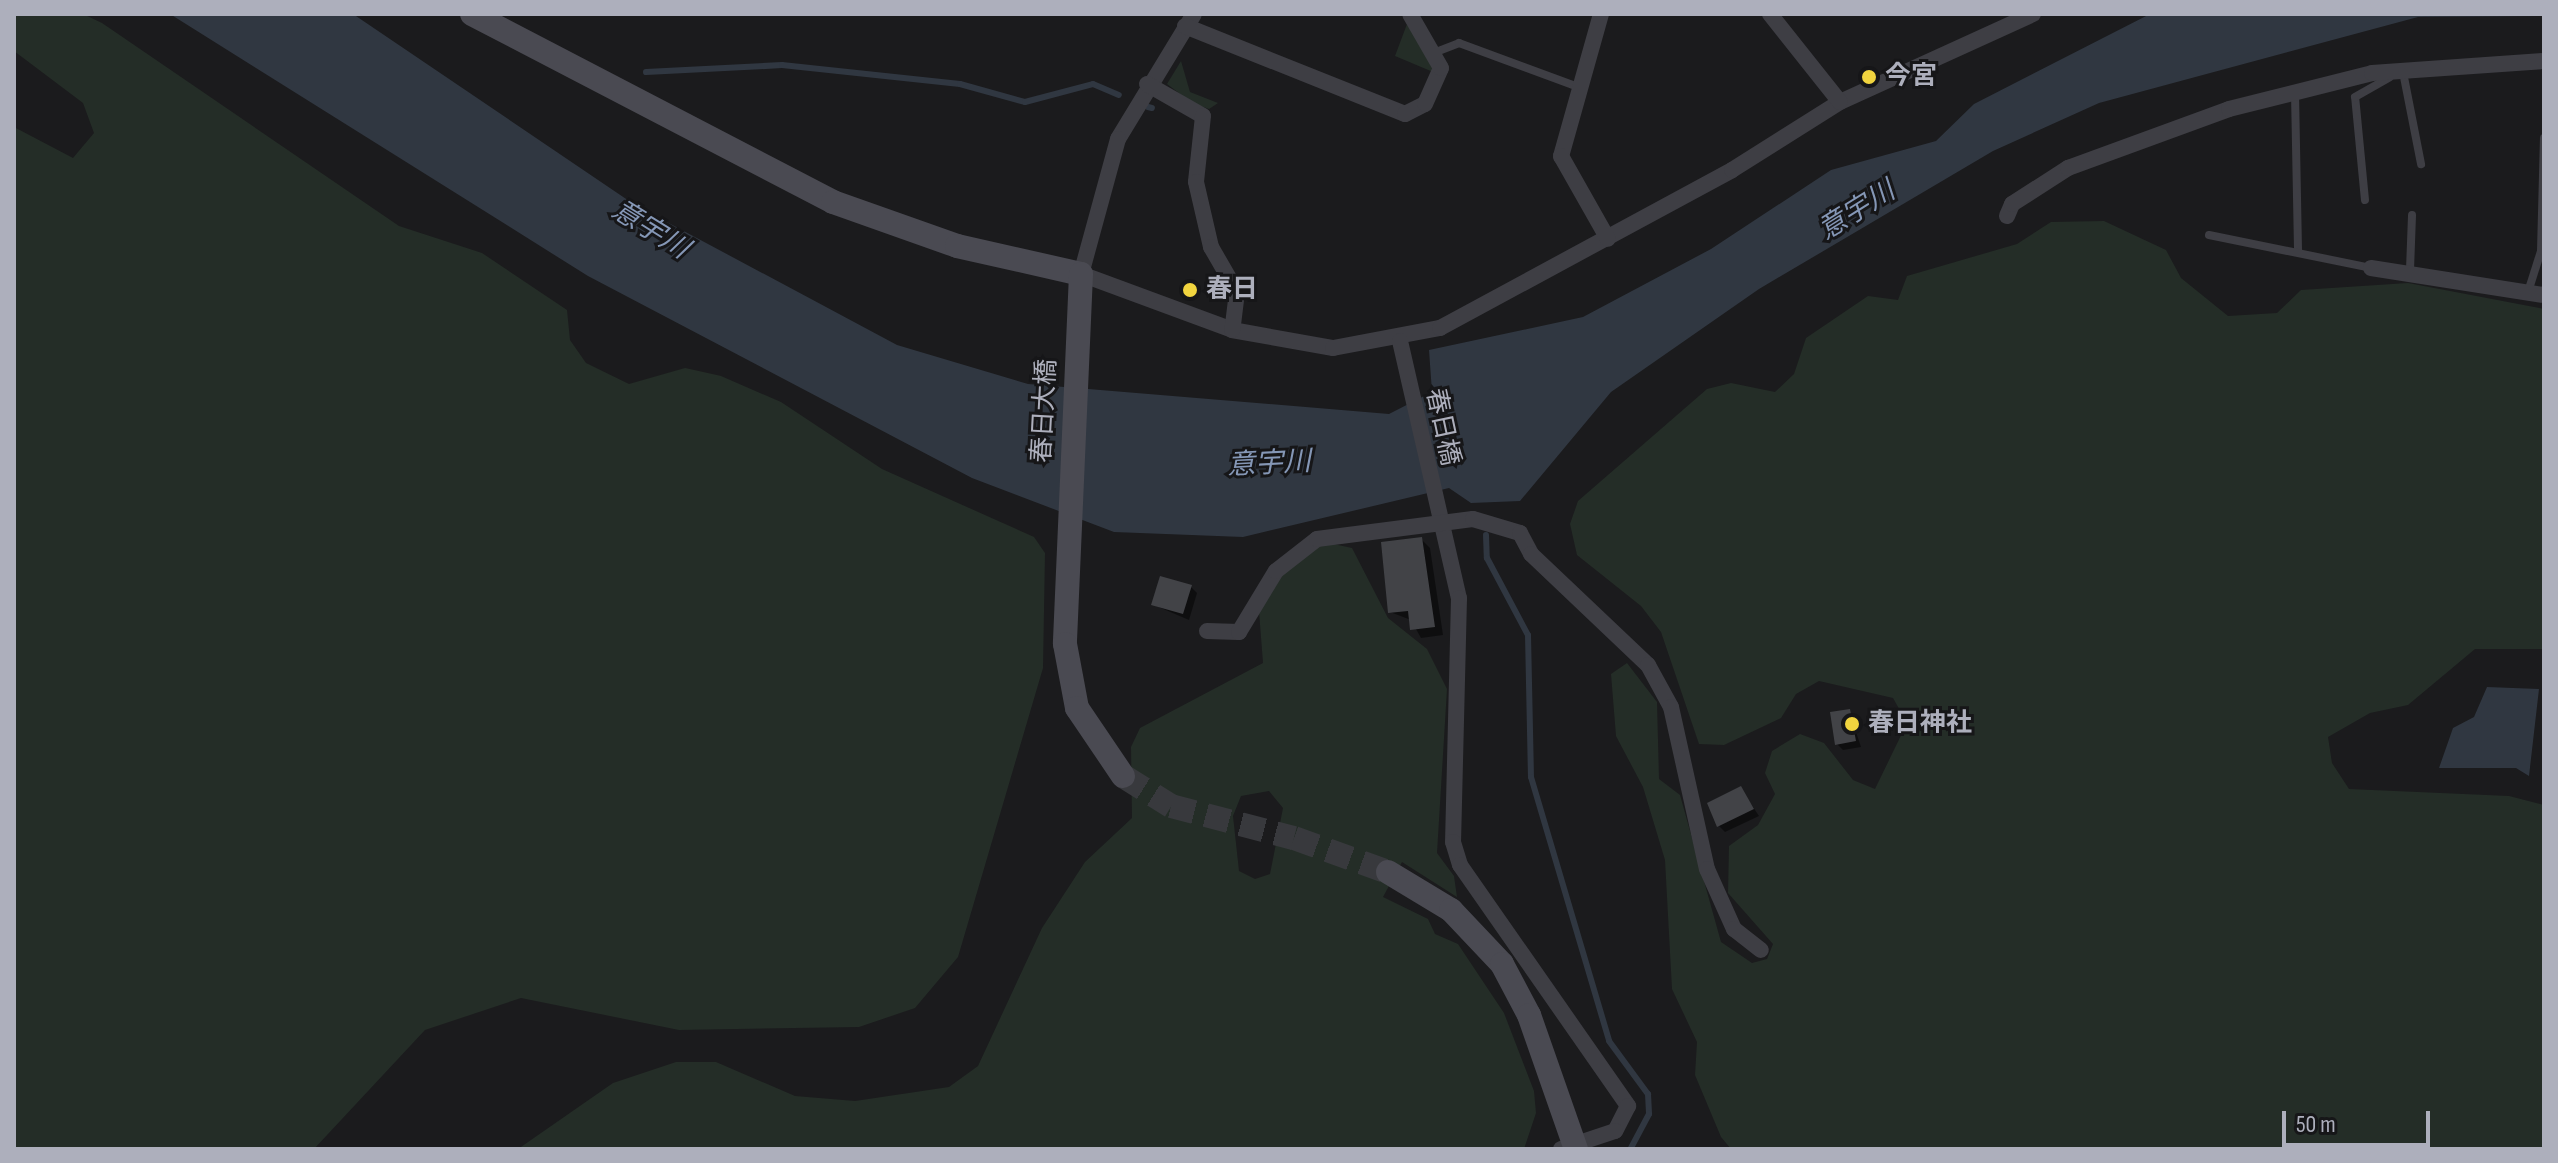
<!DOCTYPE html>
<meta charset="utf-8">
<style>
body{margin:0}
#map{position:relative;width:2558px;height:1163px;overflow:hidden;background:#1b1b1d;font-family:"Sofia Sans Condensed","Noto Sans JP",sans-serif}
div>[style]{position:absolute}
.green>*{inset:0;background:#242d27}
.water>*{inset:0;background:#303741}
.shadow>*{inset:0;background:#0007}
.stream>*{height:6px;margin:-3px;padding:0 3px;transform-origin:3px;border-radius:3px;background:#303741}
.building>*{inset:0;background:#424347}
.secondary-tunnel>*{height:24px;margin-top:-12px;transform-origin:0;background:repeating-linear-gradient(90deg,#38393d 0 24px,transparent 0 36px)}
.lane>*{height:8px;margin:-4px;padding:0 4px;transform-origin:4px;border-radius:4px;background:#3e3e44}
.street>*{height:16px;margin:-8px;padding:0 8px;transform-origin:8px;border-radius:8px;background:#3e3e44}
.secondary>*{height:24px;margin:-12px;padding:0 12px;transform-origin:12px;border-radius:12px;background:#4a4a52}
.dots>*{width:22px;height:22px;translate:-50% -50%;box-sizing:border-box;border:4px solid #161618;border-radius:50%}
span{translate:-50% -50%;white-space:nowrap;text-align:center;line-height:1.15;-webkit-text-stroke:6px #161618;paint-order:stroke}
.poi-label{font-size:26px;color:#adafbc;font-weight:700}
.left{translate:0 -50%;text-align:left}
.street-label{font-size:26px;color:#adafbc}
.water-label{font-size:28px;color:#8597b6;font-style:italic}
.frame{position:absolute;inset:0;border:16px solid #adafbc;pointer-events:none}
.scale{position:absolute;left:2282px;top:1111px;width:148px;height:36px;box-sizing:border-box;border:4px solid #adafbc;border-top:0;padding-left:10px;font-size:24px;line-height:28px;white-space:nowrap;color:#adafbc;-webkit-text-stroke:6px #161618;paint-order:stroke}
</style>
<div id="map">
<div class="green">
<div style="clip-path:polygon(14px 14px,83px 14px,102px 23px,399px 226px,482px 253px,567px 310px,570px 340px,586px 363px,629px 384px,685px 368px,721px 376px,781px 402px,882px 469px,1034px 537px,1045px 553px,1043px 668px,958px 957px,915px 1008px,859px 1027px,679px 1030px,521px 998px,425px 1030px,314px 1149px,14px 1149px,14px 127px,73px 158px,94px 133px,83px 103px,14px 51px)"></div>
<div style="clip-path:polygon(1407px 24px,1433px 61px,1433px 72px,1395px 56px)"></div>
<div style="clip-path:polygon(1181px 61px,1190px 92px,1218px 103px,1209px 109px,1192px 103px,1167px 84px)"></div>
<div style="clip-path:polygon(2104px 221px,2166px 250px,2181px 278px,2228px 316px,2277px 313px,2301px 290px,2408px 283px,2544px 309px,2544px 649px,2475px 649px,2408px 705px,2370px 713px,2328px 737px,2332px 763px,2349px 789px,2509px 796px,2544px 805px,2544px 1149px,1731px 1149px,1721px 1137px,1695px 1075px,1697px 1042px,1672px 989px,1665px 860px,1643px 787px,1616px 736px,1611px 674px,1627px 663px,1657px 702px,1659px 779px,1680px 795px,1721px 942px,1752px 963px,1767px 959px,1773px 944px,1728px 893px,1729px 846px,1758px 825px,1775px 794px,1765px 773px,1772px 751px,1800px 734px,1824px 743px,1853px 780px,1875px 789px,1907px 723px,1893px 698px,1819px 681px,1796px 694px,1781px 718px,1724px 745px,1699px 744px,1661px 632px,1641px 606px,1577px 555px,1570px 524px,1578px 501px,1707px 389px,1731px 383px,1775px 392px,1794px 374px,1806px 338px,1868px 296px,1898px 300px,1907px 276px,2017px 244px,2051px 222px)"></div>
<div style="clip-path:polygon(evenodd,1324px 542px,1352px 548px,1388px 618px,1427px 649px,1447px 689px,1437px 853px,1454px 876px,1457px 897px,1402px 862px,1383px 897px,1428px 919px,1435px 934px,1458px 944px,1504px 1013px,1534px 1091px,1536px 1113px,1524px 1149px,518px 1149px,613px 1083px,676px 1062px,716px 1062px,795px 1096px,855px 1101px,949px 1087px,978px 1066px,1042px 928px,1085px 862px,1132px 818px,1131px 747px,1140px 728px,1263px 663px,1259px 611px,1281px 571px,1324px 542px,1269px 791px,1283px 808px,1270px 874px,1255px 879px,1239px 871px,1233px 816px,1241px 796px,1269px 791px)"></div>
</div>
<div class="water">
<div style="clip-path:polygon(170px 14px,353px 14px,635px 205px,897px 345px,1028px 384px,1389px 414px,1432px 392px,1429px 350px,1583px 317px,1711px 249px,1831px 170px,1936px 141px,1974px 104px,2150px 14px,2544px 16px,2418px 17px,2099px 103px,1993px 151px,1759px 289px,1611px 392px,1520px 501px,1471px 503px,1449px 488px,1243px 537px,1114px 532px,972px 478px,588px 276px)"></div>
<div style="clip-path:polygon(2487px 687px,2539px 689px,2529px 776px,2516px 768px,2439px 768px,2453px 728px,2474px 717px)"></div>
</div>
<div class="shadow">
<div style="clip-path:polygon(1421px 539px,1430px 548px,1443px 635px,1421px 638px,1411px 620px,1390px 612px)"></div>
<div style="clip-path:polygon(1191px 587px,1197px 593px,1189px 620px,1154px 605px)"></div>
<div style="clip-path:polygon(1849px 711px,1861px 747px,1843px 750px,1837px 744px)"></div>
<div style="clip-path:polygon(1741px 789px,1759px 816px,1725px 832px,1719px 826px)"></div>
</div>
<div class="stream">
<div style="left:646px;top:72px;width:136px;rotate:-2.9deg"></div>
<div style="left:782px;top:65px;width:179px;rotate:6.1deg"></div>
<div style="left:960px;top:84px;width:67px;rotate:15.5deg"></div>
<div style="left:1025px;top:102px;width:70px;rotate:-14.8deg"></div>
<div style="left:1093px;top:84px;width:28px;rotate:23deg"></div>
<div style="left:1148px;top:107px;width:4px;rotate:14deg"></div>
<div style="left:1486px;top:535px;width:23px;rotate:88deg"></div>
<div style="left:1487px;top:558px;width:87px;rotate:62deg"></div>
<div style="left:1528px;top:635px;width:142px;rotate:88.8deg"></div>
<div style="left:1531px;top:777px;width:275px;rotate:73.5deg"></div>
<div style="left:1609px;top:1041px;width:66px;rotate:53.7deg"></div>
<div style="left:1648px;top:1094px;width:20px;rotate:87deg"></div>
<div style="left:1649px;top:1114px;width:40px;rotate:118deg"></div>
</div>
<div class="building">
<div style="clip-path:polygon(1422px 537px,1435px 627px,1410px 630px,1408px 611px,1388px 613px,1381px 542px)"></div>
<div style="clip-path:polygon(1160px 576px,1192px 585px,1183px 614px,1151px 605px)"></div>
<div style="clip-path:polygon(1850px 709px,1856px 741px,1835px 745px,1830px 712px)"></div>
<div style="clip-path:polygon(1741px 786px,1754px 809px,1717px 827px,1707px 803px)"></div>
</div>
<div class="secondary-tunnel">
<div style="left:1123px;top:776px;width:57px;rotate:32deg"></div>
<div style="left:1171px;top:806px;width:127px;rotate:14.6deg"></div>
<div style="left:1294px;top:838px;width:100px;rotate:19.9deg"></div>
</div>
<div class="lane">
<div style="left:1436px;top:52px;width:25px;rotate:-21deg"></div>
<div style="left:1459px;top:43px;width:130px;rotate:20.2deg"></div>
<div style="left:2403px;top:72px;width:94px;rotate:78.9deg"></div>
<div style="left:2295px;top:93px;width:159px;rotate:88.9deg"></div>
<div style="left:2365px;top:200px;width:103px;rotate:-95.5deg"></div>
<div style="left:2355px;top:97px;width:40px;rotate:-29.7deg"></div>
<div style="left:2209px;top:235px;width:165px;rotate:11.5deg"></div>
<div style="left:2410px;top:270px;width:55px;rotate:-87.9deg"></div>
<div style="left:2528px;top:292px;width:43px;rotate:-72.4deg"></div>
<div style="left:2541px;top:251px;width:113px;rotate:-88.5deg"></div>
</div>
<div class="street">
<div style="left:1194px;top:14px;width:146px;rotate:121.3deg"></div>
<div style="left:1118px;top:139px;width:140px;rotate:105.3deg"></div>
<div style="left:1081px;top:274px;width:161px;rotate:20.3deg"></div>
<div style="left:1232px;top:330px;width:103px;rotate:10.1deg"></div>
<div style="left:1333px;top:348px;width:109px;rotate:-10.6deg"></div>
<div style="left:1440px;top:328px;width:332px;rotate:-28.4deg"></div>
<div style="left:1732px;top:170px;width:128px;rotate:-32.2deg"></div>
<div style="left:1840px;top:102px;width:212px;rotate:-24.5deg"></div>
<div style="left:1601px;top:14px;width:148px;rotate:105.7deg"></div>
<div style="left:1561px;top:156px;width:95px;rotate:60.5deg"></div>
<div style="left:1770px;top:14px;width:112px;rotate:51.5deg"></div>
<div style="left:1185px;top:26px;width:237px;rotate:21.8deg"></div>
<div style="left:1405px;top:114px;width:22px;rotate:-27deg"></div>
<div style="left:1425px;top:104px;width:39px;rotate:-66deg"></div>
<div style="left:1441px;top:68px;width:62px;rotate:-119.9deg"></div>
<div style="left:1147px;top:84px;width:64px;rotate:29.7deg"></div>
<div style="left:1203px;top:116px;width:66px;rotate:96.1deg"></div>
<div style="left:1196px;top:182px;width:67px;rotate:77deg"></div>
<div style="left:1211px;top:247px;width:52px;rotate:60deg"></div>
<div style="left:1237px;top:292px;width:38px;rotate:97deg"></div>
<div style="left:2007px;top:216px;width:13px;rotate:-67deg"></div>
<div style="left:2012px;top:204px;width:67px;rotate:-32.7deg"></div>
<div style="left:2068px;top:168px;width:171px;rotate:-20.1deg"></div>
<div style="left:2229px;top:109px;width:147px;rotate:-14.1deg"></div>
<div style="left:2372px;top:73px;width:172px;rotate:-4deg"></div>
<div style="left:2371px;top:268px;width:175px;rotate:8.9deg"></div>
<div style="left:1400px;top:341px;width:264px;rotate:77.1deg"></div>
<div style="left:1459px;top:598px;width:244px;rotate:91.4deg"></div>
<div style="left:1453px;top:842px;width:24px;rotate:73deg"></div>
<div style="left:1460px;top:865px;width:294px;rotate:55.1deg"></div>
<div style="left:1628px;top:1106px;width:28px;rotate:117deg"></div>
<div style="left:1615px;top:1131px;width:57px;rotate:161.6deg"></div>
<div style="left:1207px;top:631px;width:32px;rotate:2deg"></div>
<div style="left:1239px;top:632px;width:71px;rotate:-58.8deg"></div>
<div style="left:1276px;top:571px;width:52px;rotate:-38deg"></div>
<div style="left:1317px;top:539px;width:157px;rotate:-7.3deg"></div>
<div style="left:1473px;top:519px;width:49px;rotate:16.6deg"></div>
<div style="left:1520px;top:533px;width:24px;rotate:62deg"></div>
<div style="left:1531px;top:554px;width:161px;rotate:43.5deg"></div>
<div style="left:1648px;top:665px;width:48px;rotate:61.3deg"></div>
<div style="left:1671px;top:707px;width:166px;rotate:77.5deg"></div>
<div style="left:1707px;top:869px;width:66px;rotate:65.8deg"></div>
<div style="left:1734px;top:929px;width:34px;rotate:38deg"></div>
</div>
<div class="secondary">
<div style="left:472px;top:14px;width:407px;rotate:27.5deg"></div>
<div style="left:833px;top:202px;width:132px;rotate:19.5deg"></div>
<div style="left:957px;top:246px;width:127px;rotate:12.7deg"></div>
<div style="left:1081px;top:274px;width:370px;rotate:92.5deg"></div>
<div style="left:1065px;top:644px;width:65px;rotate:79.4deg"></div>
<div style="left:1077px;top:708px;width:82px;rotate:55.9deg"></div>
<div style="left:1388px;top:872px;width:74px;rotate:31.1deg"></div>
<div style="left:1451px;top:910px;width:74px;rotate:46.6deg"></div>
<div style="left:1502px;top:964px;width:58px;rotate:62.1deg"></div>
<div style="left:1529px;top:1015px;width:142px;rotate:70.7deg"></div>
</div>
<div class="dots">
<div style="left:1869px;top:77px;background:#f1d43f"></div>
<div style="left:1190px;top:290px;background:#f1d43f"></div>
<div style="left:1852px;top:724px;background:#f1d43f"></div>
</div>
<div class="poi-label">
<span class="left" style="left:1885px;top:77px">今宮</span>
<span class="left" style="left:1206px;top:290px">春日</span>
<span class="left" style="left:1868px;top:724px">春日神社</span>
</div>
<div class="street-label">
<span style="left:1045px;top:411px;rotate:-87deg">春日大橋</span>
<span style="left:1442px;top:427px;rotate:78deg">春日橋</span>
</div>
<div class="water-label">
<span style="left:1857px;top:211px;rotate:-32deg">意宇川</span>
<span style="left:650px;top:230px;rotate:32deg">意宇川</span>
<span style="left:1269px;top:464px;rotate:-3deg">意宇川</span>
</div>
<div class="frame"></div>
<div class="scale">50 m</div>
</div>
